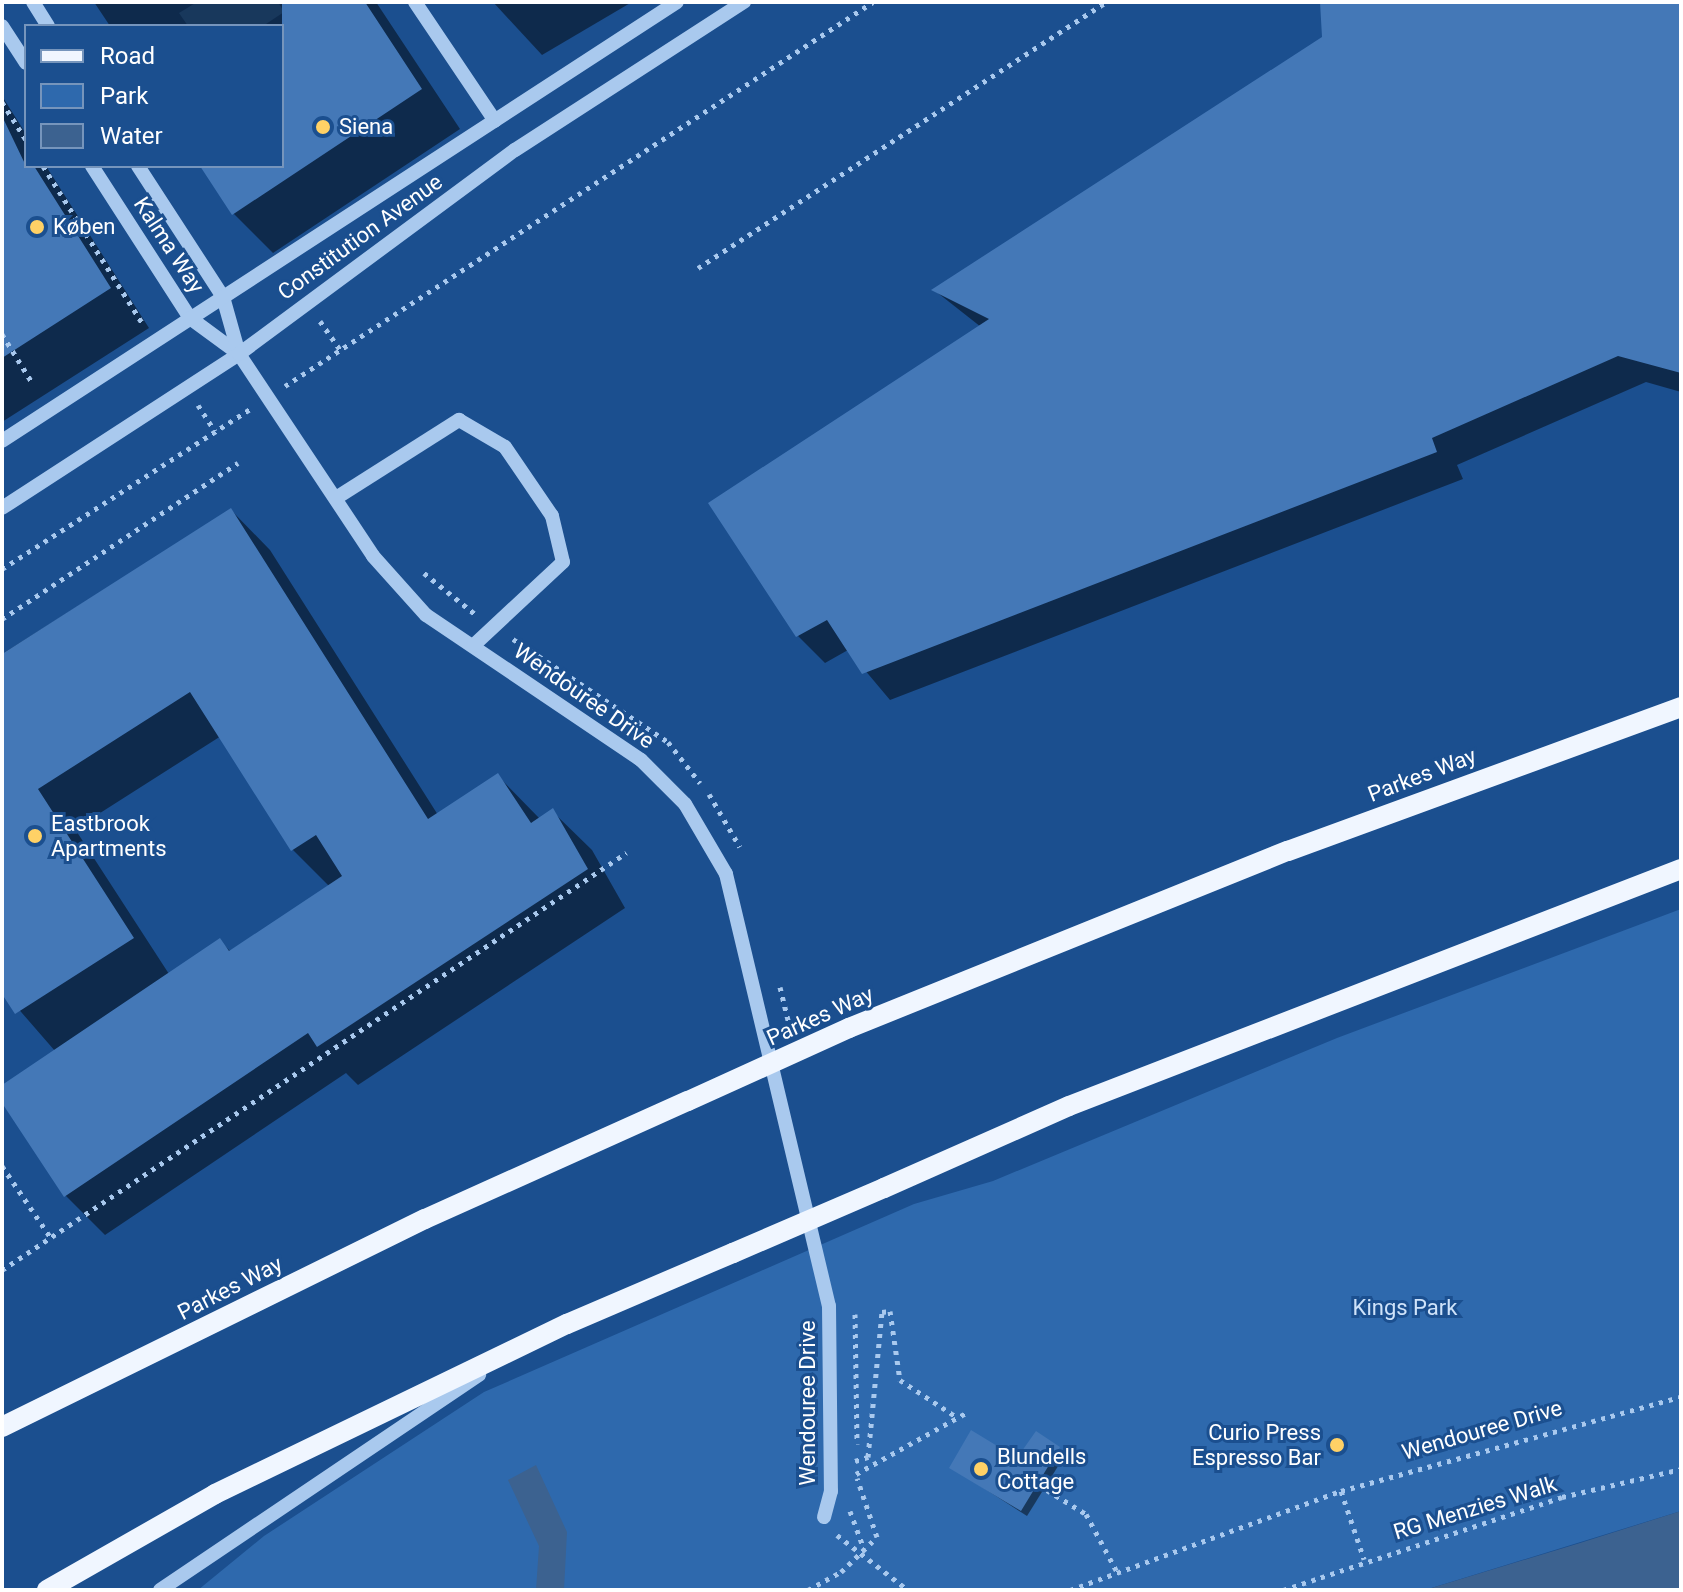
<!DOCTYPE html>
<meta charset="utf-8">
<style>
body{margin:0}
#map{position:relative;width:1683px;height:1592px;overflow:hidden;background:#1b4f8f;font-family:Roboto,sans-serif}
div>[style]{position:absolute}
.green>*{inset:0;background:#2e69ad}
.water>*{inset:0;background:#3c6290}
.shadow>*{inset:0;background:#0007}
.building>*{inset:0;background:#4478b7}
.path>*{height:5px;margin-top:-2.5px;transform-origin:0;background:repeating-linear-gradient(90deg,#a9c9ee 0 4px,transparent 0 10px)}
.minor>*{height:14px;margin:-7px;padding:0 7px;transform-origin:7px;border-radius:7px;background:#a9c9ee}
.major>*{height:20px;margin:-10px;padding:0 10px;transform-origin:10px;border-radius:10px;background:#f0f6ff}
.major-bridge>*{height:20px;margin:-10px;padding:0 10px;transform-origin:10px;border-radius:10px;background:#f0f6ff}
.dots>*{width:22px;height:22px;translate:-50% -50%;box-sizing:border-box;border:4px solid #1b4f8f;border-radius:50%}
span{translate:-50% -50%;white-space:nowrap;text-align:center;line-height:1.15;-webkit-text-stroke:6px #1b4f8f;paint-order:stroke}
.poi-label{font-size:22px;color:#fff}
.left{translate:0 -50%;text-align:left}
.right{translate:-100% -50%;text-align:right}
.street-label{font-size:22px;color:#fff}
.park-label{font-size:22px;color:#cfe3fa}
.frame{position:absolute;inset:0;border:4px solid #fff;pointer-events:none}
.legend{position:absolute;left:24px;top:24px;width:260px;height:144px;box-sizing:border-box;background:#1b4f8f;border:2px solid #7695bc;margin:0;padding:10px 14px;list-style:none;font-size:24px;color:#fff}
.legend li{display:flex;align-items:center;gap:16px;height:40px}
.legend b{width:40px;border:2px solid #7695bc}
</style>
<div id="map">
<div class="green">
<div style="clip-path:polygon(197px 2px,278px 2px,284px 12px,263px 26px,188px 26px,179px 13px)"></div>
<div style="clip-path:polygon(1681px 909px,1681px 1511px,1425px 1590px,198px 1590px,264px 1536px,484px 1392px,914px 1204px,993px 1181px,1337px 1038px)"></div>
</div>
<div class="water">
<div style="clip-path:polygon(536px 1465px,567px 1532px,564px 1590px,536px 1590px,539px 1546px,508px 1480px)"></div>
<div style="clip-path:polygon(1681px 1511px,1681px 1590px,1425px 1590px,1580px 1543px)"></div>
</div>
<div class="shadow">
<div style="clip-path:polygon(94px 2px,376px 2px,460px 129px,273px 253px,234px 214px,202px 166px,282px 166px,282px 26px,110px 26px)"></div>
<div style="clip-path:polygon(493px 2px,632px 2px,542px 55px)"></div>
<div style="clip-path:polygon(1322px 2px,1681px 2px,1681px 392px,1646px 382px,1457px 465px,1463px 479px,890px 700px,848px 650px,825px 663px,798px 636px,981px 327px,934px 290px,1324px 38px)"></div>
<div style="clip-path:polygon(2px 96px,26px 134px,26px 166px,46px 166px,149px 328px,2px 422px)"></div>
<div style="clip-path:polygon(evenodd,231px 510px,270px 550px,438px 815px,498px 776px,540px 819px,552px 811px,592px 850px,625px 908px,358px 1085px,346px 1073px,105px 1235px,66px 1196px,2px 1099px,2px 1087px,55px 1051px,2px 990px,2px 654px,231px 510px,221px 736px,293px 850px,330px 887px,231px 952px,220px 941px,169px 974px,75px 829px,221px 736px)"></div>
<div style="clip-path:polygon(1058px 1449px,1065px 1455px,1027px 1516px,951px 1467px)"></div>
</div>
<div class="building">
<div style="clip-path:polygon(282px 2px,365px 2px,422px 89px,232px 215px,200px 166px,282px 166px)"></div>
<div style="clip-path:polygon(1320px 2px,1681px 2px,1681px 373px,1618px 356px,1432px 438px,1437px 452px,862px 674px,827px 620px,796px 637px,708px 503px,989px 319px,931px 290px,1322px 37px)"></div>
<div style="clip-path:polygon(2px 116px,26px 166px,34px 166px,111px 288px,2px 358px)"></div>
<div style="clip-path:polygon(231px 508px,428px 819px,498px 773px,531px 823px,553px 808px,588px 869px,317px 1047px,308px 1033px,64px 1197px,2px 1103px,2px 1085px,220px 938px,229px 951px,342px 876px,316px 835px,291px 851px,190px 692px,38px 789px,134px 938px,15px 1014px,2px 994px,2px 654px)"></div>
<div style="clip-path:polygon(971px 1430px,1017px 1458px,1036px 1431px,1060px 1447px,1021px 1511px,949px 1468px)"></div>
</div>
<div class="path">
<div style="left:2px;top:102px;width:45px;rotate:57.7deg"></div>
<div style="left:43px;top:166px;width:187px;rotate:57.7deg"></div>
<div style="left:698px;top:268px;width:487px;rotate:-33.1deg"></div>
<div style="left:320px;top:321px;width:35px;rotate:55deg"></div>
<div style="left:2px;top:334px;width:59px;rotate:58.2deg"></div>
<div style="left:285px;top:386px;width:702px;rotate:-33.15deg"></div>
<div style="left:198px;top:405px;width:31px;rotate:57deg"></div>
<div style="left:2px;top:569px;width:295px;rotate:-32.8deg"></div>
<div style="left:424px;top:573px;width:65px;rotate:38.8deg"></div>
<div style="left:2px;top:619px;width:283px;rotate:-33.5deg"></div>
<div style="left:513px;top:639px;width:186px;rotate:33.6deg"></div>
<div style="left:668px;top:742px;width:52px;rotate:52deg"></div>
<div style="left:709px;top:794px;width:61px;rotate:59.7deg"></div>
<div style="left:780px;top:987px;width:42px;rotate:76.3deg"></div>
<div style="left:2px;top:1166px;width:87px;rotate:55.8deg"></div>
<div style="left:2px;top:1270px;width:751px;rotate:-33.75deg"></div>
<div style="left:855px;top:1314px;width:130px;rotate:89.1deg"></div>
<div style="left:855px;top:1461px;width:14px;rotate:-17deg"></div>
<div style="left:868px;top:1457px;width:146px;rotate:-84.5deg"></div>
<div style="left:882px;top:1312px;width:8px;rotate:-7deg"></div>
<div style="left:890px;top:1311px;width:70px;rotate:81.8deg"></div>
<div style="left:900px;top:1380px;width:69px;rotate:33.2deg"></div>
<div style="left:856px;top:1474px;width:126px;rotate:-29deg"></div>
<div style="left:1047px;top:1490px;width:46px;rotate:31.6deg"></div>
<div style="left:1086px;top:1514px;width:64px;rotate:61.8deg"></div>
<div style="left:1341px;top:1491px;width:72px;rotate:71.3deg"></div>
<div style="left:850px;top:1511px;width:40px;rotate:69.8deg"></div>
<div style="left:837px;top:1535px;width:90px;rotate:37.8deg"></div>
<div style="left:808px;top:1590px;width:38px;rotate:-29deg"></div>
<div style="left:841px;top:1572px;width:50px;rotate:-44.2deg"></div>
<div style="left:877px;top:1537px;width:62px;rotate:-108.7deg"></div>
<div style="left:1070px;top:1590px;width:289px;rotate:-20.1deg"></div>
<div style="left:1341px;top:1491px;width:353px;rotate:-15.5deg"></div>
<div style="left:1283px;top:1590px;width:294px;rotate:-18.4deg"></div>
<div style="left:1562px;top:1497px;width:122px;rotate:-13.2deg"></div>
</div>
<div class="minor">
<div style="left:33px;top:2px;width:28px;rotate:58deg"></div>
<div style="left:415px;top:2px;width:143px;rotate:56.1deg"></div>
<div style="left:2px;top:26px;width:44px;rotate:57deg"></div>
<div style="left:92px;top:166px;width:181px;rotate:57.2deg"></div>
<div style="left:190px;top:318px;width:61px;rotate:36.3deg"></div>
<div style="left:138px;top:166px;width:156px;rotate:57deg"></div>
<div style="left:223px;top:297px;width:59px;rotate:74.3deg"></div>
<div style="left:239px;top:354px;width:242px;rotate:56.4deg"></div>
<div style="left:373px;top:556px;width:79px;rotate:48.1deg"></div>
<div style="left:426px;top:615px;width:259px;rotate:34deg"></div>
<div style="left:641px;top:760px;width:62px;rotate:45deg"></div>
<div style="left:685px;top:804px;width:81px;rotate:59.6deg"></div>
<div style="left:726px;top:874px;width:444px;rotate:76.6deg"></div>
<div style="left:829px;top:1306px;width:185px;rotate:89.4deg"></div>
<div style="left:831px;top:1491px;width:27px;rotate:105deg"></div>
<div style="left:2px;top:441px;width:805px;rotate:-33.04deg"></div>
<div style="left:336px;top:498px;width:146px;rotate:-32.4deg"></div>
<div style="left:459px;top:420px;width:53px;rotate:30.4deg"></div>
<div style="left:505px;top:447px;width:83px;rotate:55.7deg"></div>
<div style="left:552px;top:516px;width:47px;rotate:76.6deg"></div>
<div style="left:563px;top:562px;width:123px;rotate:137deg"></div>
<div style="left:2px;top:508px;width:283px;rotate:-33deg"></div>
<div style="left:239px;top:354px;width:343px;rotate:-36.5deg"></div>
<div style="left:515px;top:150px;width:273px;rotate:-32.9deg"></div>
<div style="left:160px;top:1590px;width:385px;rotate:-34deg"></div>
</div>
<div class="major">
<div style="left:849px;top:1028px;width:473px;rotate:-22deg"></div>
<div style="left:1288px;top:851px;width:419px;rotate:-20.1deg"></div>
<div style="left:884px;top:1188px;width:202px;rotate:-23.9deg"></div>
<div style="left:1069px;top:1106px;width:656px;rotate:-21.17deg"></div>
<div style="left:2px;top:1427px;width:471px;rotate:-26.2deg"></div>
<div style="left:425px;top:1219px;width:288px;rotate:-24.2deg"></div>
<div style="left:47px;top:1590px;width:193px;rotate:-29.7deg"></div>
<div style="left:215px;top:1494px;width:391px;rotate:-25.8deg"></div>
<div style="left:567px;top:1324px;width:181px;rotate:-23.2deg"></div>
</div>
<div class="major-bridge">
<div style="left:688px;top:1101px;width:177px;rotate:-24.4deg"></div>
<div style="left:733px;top:1253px;width:164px;rotate:-23.3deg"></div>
</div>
<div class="dots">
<div style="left:323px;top:127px;background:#ffd166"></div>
<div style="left:37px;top:227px;background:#ffd166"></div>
<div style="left:35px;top:836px;background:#ffd166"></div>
<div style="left:1337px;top:1445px;background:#ffd166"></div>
<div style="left:981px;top:1469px;background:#ffd166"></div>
</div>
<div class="poi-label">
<span class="left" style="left:339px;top:127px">Siena</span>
<span class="left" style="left:53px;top:227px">Køben</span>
<span class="left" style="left:51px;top:836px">Eastbrook<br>Apartments</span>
<span class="right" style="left:1321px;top:1445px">Curio Press<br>Espresso Bar</span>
<span class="left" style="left:997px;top:1469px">Blundells<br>Cottage</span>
</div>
<div class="street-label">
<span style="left:360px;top:237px;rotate:-36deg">Constitution Avenue</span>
<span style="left:169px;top:245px;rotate:57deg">Kalma Way</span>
<span style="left:584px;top:696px;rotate:35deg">Wendouree Drive</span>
<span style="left:1422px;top:775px;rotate:-21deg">Parkes Way</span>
<span style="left:820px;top:1016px;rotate:-24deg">Parkes Way</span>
<span style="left:230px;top:1288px;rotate:-27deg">Parkes Way</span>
<span style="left:808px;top:1403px;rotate:-90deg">Wendouree Drive</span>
<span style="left:1482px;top:1430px;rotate:-16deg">Wendouree Drive</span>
<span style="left:1475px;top:1508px;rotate:-17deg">RG Menzies Walk</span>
</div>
<div class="park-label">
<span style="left:1405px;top:1308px">Kings Park</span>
</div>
<div class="frame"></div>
<ul class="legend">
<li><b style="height:10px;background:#f0f6ff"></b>Road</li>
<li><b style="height:22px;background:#2e69ad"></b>Park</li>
<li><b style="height:22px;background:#3c6290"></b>Water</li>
</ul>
</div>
